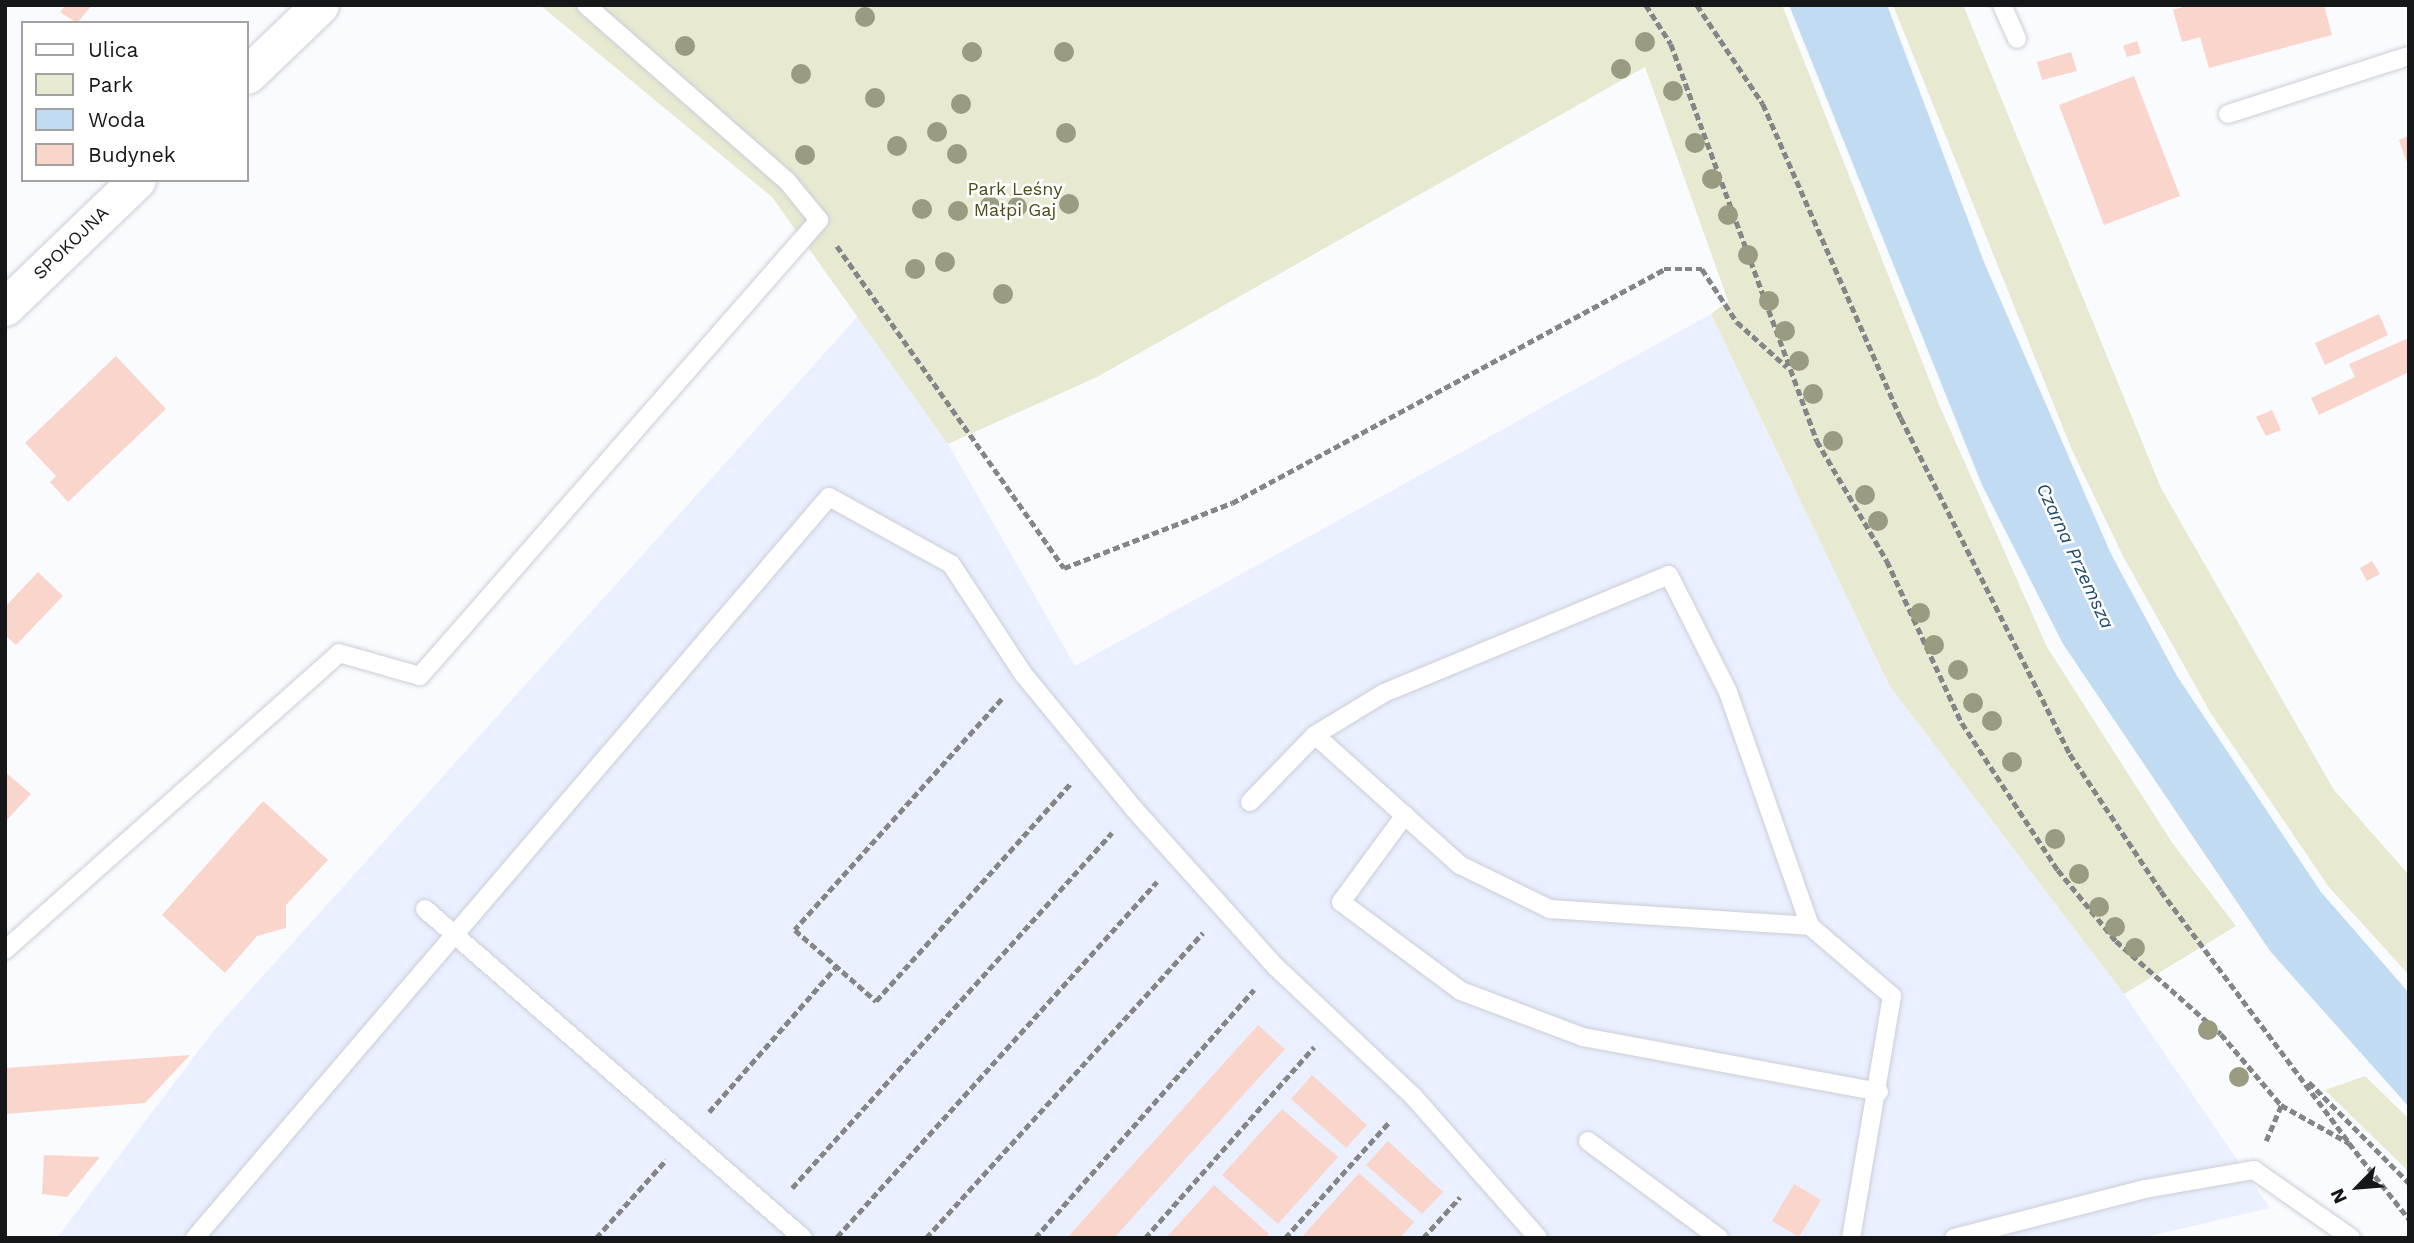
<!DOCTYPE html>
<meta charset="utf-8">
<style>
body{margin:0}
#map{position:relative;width:2414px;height:1243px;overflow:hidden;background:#fafbfe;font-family:"Work Sans",sans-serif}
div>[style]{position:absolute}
.built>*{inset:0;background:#eaf0ff}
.green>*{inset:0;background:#e7ead0}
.water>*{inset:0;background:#c1dcf2}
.building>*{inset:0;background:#f9d5cc}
.path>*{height:4.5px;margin-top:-2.25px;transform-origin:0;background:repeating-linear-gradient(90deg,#848587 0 7px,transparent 0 10.5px)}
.roads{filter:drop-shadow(0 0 2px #cbced6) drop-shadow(0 0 2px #cbced6)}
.service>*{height:18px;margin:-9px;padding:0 9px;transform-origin:9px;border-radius:9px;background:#fff}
.minor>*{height:37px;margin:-18.5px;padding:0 18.5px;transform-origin:18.5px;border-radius:18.5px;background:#fff}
.trees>*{width:20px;height:20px;margin:-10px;border-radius:50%;background:#9a9c81}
span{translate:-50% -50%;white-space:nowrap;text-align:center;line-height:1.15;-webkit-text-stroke:5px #fff;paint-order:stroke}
.park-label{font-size:18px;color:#4b4e1a}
.street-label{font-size:18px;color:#161719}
.water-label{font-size:19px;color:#204c6b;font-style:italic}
.frame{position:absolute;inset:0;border:7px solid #161719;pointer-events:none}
.legend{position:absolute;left:21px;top:21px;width:228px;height:161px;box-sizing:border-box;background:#fff;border:2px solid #a2a2a3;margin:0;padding:9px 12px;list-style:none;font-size:21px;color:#161719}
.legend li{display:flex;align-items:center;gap:14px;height:35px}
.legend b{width:35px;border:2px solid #a2a2a3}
.north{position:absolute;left:2323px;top:1152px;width:70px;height:70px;-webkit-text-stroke:5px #fff;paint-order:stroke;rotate:245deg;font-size:19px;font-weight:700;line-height:28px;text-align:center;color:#161719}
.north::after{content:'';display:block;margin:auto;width:24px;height:32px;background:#161719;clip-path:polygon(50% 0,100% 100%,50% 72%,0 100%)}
</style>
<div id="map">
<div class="built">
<div style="clip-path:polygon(1711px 314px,1889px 685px,2124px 994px,2270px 1208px,2141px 1238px,57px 1238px,215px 1029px,858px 316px,948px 444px,1075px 666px)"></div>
</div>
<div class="green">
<div style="clip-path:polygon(540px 5px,1782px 5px,1940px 407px,2047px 647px,2173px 844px,2236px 926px,2124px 994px,1889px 685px,1711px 314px,1728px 301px,1645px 67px,1097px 377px,948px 444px,772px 197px)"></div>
<div style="clip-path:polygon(1893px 5px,1963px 5px,2161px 488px,2334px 790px,2409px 875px,2409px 975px,2328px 886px,2210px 712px,2124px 558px,2072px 450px)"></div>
<div style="clip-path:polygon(2365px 1076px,2409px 1119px,2409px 1172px,2325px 1090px)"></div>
</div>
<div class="water">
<div style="clip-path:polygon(1789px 5px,1887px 5px,1984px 262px,2111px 554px,2177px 676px,2321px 892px,2409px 993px,2409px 1107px,2270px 951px,2063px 644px,1982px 485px)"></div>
</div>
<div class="building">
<div style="clip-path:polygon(66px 5px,92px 5px,77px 23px,60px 12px)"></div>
<div style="clip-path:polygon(2190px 5px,2324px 5px,2332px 35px,2209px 68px,2200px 37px,2182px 42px,2173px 10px)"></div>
<div style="clip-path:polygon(2137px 41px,2141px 53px,2127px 57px,2123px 46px)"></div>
<div style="clip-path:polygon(2071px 52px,2077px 71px,2042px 80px,2037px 62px)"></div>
<div style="clip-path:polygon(2134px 76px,2180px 196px,2104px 225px,2059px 105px)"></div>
<div style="clip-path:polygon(2409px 136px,2409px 166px,2408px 166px,2399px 140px)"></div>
<div style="clip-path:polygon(2379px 314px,2388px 335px,2325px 365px,2315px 343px)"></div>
<div style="clip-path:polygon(2409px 338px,2409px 372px,2319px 415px,2311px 398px,2355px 377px,2349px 364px)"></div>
<div style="clip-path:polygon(116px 356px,166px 409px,68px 502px,50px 482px,56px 476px,25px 443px)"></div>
<div style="clip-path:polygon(2272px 410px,2281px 430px,2266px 436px,2256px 417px)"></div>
<div style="clip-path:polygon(2372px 561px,2380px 574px,2367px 581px,2360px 568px)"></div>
<div style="clip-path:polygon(38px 572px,63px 596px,16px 645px,5px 635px,5px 607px)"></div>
<div style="clip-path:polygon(5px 772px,31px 794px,5px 822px)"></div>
<div style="clip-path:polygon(263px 801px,328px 860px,286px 905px,286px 928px,257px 936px,225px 973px,162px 915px)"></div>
<div style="clip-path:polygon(1258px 1025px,1285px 1049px,1114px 1238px,1067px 1238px)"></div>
<div style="clip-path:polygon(190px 1055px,145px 1103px,5px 1114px,5px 1068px)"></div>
<div style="clip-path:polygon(1312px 1075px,1367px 1125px,1346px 1148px,1291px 1099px)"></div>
<div style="clip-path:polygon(1282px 1109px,1338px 1157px,1278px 1224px,1222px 1175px)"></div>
<div style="clip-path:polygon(1388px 1141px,1443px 1192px,1422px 1214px,1366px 1165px)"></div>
<div style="clip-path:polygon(44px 1155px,100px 1157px,67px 1197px,42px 1194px)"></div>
<div style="clip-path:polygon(1359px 1173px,1414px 1222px,1400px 1238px,1301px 1238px)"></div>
<div style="clip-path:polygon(1794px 1184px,1821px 1200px,1799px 1237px,1772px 1221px)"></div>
<div style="clip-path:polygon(1214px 1185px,1269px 1234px,1265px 1238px,1166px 1238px)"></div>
</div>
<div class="path">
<div style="left:1646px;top:5px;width:46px;rotate:57.3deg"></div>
<div style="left:1671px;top:44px;width:423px;rotate:69.8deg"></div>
<div style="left:1817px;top:441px;width:139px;rotate:59.7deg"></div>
<div style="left:1887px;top:561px;width:179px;rotate:65.2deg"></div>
<div style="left:1962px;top:723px;width:176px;rotate:56.9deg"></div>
<div style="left:2058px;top:870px;width:92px;rotate:50.8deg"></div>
<div style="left:2116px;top:941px;width:140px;rotate:41.5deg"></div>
<div style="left:2221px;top:1034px;width:93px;rotate:49.8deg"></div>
<div style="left:2281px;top:1105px;width:78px;rotate:29.2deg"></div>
<div style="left:2349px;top:1143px;width:97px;rotate:51.7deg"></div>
<div style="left:1697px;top:5px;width:119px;rotate:56.3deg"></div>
<div style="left:1763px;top:104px;width:343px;rotate:66.3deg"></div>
<div style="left:1901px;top:418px;width:376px;rotate:63.3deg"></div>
<div style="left:2070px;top:754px;width:164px;rotate:56.4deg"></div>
<div style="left:2161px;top:891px;width:312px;rotate:53.2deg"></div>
<div style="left:837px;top:246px;width:394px;rotate:54.8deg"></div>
<div style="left:1064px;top:568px;width:180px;rotate:-21.2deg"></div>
<div style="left:1232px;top:503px;width:491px;rotate:-28.4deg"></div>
<div style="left:1664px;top:269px;width:38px"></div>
<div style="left:1702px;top:269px;width:64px;rotate:56.6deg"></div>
<div style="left:1737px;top:322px;width:67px;rotate:42deg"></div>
<div style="left:1002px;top:699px;width:310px;rotate:131.9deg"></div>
<div style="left:795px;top:930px;width:108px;rotate:41.2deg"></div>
<div style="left:876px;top:1001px;width:291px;rotate:-48.2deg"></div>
<div style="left:2309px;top:1082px;width:142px;rotate:45.3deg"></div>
<div style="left:709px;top:1112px;width:191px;rotate:-48.8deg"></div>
<div style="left:2266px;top:1141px;width:39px;rotate:-67deg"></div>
<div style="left:792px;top:1188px;width:478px;rotate:-48deg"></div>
<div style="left:837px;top:1237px;width:478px;rotate:-48deg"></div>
<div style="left:596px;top:1238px;width:105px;rotate:-48.1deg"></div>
<div style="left:926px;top:1238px;width:412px;rotate:-47.8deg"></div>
<div style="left:1035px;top:1238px;width:331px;rotate:-48.6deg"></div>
<div style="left:1145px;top:1238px;width:255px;rotate:-48.5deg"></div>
<div style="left:1285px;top:1238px;width:157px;rotate:-48.1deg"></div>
<div style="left:1423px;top:1238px;width:55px;rotate:-47.9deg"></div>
</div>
<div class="roads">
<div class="service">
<div style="left:2002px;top:5px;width:37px;rotate:66deg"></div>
<div style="left:2228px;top:114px;width:190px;rotate:-17.8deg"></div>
<div style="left:1315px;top:735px;width:81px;rotate:-31.3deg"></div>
<div style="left:1384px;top:693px;width:308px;rotate:-22.5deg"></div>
<div style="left:1669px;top:575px;width:131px;rotate:63.2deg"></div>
<div style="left:1728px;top:692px;width:248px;rotate:70.7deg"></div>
<div style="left:1250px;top:802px;width:93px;rotate:-45.9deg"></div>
<div style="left:1315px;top:735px;width:195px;rotate:41.9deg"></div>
<div style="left:1460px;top:865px;width:100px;rotate:26.1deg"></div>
<div style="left:1550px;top:909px;width:261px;rotate:3.7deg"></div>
<div style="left:1810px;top:926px;width:108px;rotate:40.5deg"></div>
<div style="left:1892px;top:996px;width:245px;rotate:99.6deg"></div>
<div style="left:1405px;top:815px;width:108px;rotate:126.3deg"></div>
<div style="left:1341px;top:902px;width:149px;rotate:36.6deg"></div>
<div style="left:1461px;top:991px;width:130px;rotate:20.7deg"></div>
<div style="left:1583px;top:1037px;width:301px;rotate:10.5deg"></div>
<div style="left:425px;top:909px;width:501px;rotate:41.04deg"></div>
<div style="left:5px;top:950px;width:447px;rotate:-41.6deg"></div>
<div style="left:339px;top:653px;width:84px;rotate:15.9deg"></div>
<div style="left:420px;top:676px;width:606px;rotate:-48.81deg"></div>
<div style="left:819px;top:220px;width:50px;rotate:-129.4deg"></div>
<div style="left:787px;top:181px;width:267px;rotate:-138.8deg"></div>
<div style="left:1588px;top:1141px;width:163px;rotate:36.5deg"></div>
<div style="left:195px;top:1238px;width:975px;rotate:-49.45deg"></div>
<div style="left:829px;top:497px;width:139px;rotate:28.8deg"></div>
<div style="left:951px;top:564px;width:133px;rotate:56.7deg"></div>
<div style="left:1024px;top:675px;width:173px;rotate:50.6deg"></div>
<div style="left:1134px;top:809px;width:211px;rotate:48.1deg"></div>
<div style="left:1275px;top:966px;width:190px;rotate:43.3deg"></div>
<div style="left:1413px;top:1096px;width:189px;rotate:48.6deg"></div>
<div style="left:1954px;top:1238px;width:197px;rotate:-14.4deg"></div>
<div style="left:2145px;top:1189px;width:111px;rotate:-9.9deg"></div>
<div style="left:2254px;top:1170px;width:118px;rotate:35deg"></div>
</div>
<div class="minor">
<div style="left:247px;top:75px;width:101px;rotate:-43.8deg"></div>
<div style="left:5px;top:307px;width:183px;rotate:-43.9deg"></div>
</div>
</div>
<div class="trees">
<div style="left:865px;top:17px"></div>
<div style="left:1645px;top:42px"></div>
<div style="left:685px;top:46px"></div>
<div style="left:972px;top:52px"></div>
<div style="left:1064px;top:52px"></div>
<div style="left:1621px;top:69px"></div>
<div style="left:801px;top:74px"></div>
<div style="left:1673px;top:91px"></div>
<div style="left:875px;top:98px"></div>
<div style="left:961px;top:104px"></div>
<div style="left:937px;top:132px"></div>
<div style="left:1066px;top:133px"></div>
<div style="left:1695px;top:143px"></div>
<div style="left:897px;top:146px"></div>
<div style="left:957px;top:154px"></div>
<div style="left:805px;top:155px"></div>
<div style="left:1712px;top:179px"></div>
<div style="left:1069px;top:204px"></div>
<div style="left:990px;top:206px"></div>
<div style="left:1017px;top:207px"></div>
<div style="left:922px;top:209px"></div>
<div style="left:958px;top:211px"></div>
<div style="left:1728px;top:215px"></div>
<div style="left:1748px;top:255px"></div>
<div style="left:945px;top:262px"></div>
<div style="left:915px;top:269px"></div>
<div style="left:1003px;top:294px"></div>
<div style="left:1769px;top:301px"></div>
<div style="left:1785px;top:331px"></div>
<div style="left:1799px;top:361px"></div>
<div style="left:1813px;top:394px"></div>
<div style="left:1833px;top:441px"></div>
<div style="left:1865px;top:495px"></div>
<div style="left:1878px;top:521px"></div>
<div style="left:1920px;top:613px"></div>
<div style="left:1934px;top:645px"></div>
<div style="left:1958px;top:670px"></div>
<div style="left:1973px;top:703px"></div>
<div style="left:1992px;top:721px"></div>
<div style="left:2012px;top:762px"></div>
<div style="left:2055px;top:839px"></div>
<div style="left:2079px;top:874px"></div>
<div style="left:2099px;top:907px"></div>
<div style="left:2115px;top:927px"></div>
<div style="left:2135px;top:948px"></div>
<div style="left:2208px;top:1030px"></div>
<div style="left:2239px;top:1077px"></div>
</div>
<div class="park-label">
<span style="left:1015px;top:200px">Park Leśny<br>Małpi Gaj</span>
</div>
<div class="street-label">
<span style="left:71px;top:243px;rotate:-44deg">SPOKOJNA</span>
</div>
<div class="water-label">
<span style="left:2075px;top:556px;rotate:65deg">Czarna Przemsza</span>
</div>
<div class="frame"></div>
<ul class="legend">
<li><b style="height:9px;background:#fff"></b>Ulica</li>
<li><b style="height:19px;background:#e7ead0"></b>Park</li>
<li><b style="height:19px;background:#c1dcf2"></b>Woda</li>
<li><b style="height:19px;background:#f9d5cc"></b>Budynek</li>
</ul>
<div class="north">N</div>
</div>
